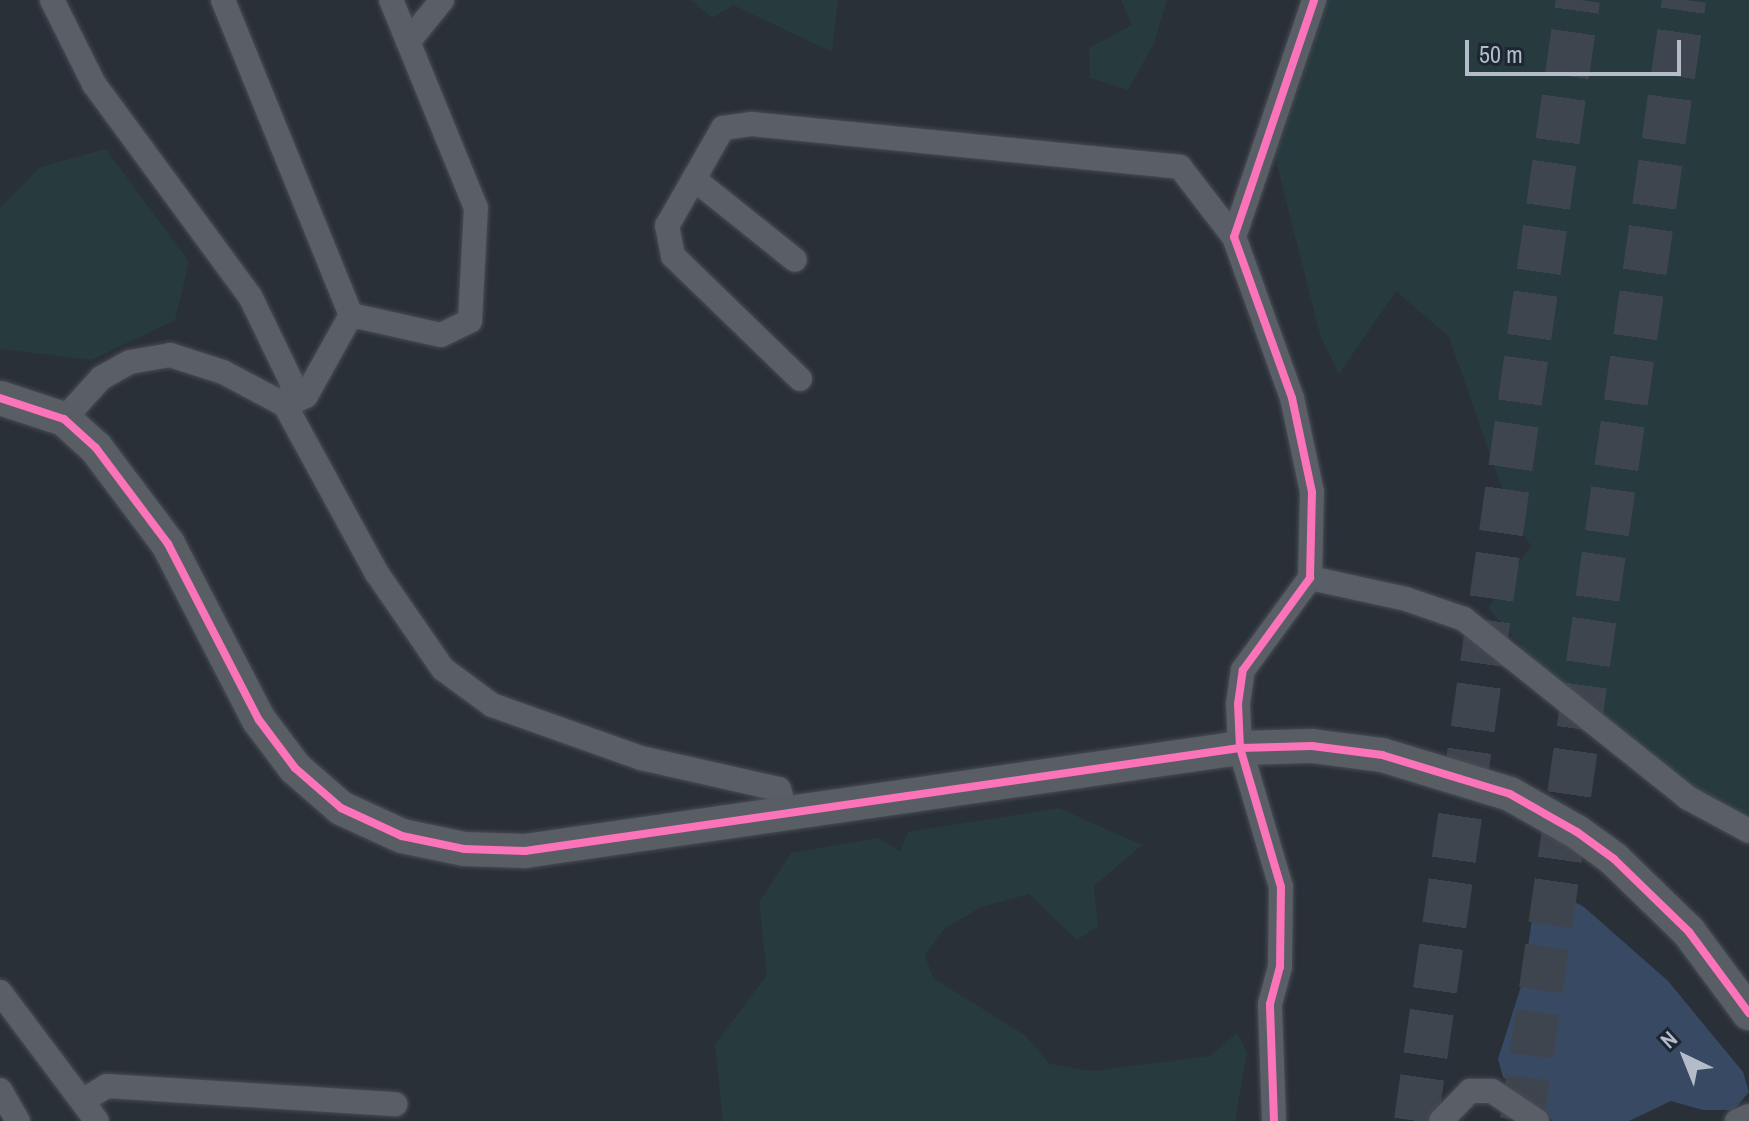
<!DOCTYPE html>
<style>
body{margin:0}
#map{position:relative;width:1749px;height:1121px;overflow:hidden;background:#2a3038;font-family:"Archivo Narrow",sans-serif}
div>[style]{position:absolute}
.green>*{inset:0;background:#273a3e}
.water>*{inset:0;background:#384963}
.highway-tunnel>*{height:44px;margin-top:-22px;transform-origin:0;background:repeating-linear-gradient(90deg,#3f454e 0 44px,transparent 0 66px)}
.roads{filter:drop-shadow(0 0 2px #484c53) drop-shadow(0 0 2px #484c53)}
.street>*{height:24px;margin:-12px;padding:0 12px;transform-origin:12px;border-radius:12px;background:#5a5e66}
.secondary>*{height:34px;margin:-17px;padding:0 17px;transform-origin:17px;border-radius:17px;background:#595d64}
.cycleway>*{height:8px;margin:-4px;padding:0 4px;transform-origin:4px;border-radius:4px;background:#fb73b8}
span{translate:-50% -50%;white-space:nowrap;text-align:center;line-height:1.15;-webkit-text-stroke:6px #1d2633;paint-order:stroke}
.north{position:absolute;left:1645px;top:1017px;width:80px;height:80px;-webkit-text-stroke:6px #1d2633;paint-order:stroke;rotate:317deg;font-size:22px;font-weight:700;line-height:32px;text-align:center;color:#b4bcc9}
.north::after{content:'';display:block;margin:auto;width:28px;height:36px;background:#b4bcc9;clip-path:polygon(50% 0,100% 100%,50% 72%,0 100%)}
.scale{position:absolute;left:1465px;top:40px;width:216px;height:36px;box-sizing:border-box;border:4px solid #b4bcc9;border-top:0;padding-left:10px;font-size:24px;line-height:28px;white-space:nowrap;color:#b4bcc9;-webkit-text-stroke:6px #1d2633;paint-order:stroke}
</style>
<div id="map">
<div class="green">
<div style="clip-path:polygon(691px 0,838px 0,832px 52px,733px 5px,712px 18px)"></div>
<div style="clip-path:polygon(1121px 0,1167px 0,1154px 43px,1128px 90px,1090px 78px,1089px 48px,1132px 25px)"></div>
<div style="clip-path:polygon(1328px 0,1749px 0,1749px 816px,1709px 800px,1545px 673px,1488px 608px,1531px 546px,1512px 517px,1449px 337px,1396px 291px,1339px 374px,1320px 335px,1275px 157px)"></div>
<div style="clip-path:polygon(106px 149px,189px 262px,175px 320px,92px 360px,0 349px,0 208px,40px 167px)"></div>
<div style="clip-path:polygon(1059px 808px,1142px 845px,1094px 886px,1098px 926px,1077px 940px,1029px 894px,981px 907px,943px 930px,925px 955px,933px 978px,1026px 1036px,1050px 1064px,1091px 1071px,1210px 1056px,1237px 1033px,1247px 1053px,1235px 1121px,723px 1121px,715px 1044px,767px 975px,759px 902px,791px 853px,878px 838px,900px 851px,908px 832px)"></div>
</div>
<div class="water">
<div style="clip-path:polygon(1564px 896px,1584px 907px,1668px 981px,1743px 1072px,1749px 1092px,1734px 1110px,1703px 1110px,1671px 1101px,1629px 1121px,1553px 1121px,1503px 1077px,1498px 1059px,1523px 980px,1533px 913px,1542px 903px)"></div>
</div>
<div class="highway-tunnel">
<div style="left:1416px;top:1121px;width:1133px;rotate:-81.78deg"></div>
<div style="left:1522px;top:1121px;width:1133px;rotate:-81.78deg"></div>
</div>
<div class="roads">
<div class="street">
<div style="left:52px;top:0;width:94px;rotate:63.4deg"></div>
<div style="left:94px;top:84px;width:263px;rotate:53.7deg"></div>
<div style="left:250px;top:296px;width:101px;rotate:64.2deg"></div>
<div style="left:294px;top:387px;width:20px;rotate:117deg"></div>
<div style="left:223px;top:0;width:340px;rotate:67.9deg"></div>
<div style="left:351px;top:315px;width:93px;rotate:119.1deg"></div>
<div style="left:306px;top:396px;width:20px;rotate:156deg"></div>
<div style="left:408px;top:42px;width:54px;rotate:-51deg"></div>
<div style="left:694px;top:179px;width:129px;rotate:38.7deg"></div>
<div style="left:351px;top:315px;width:92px;rotate:12.5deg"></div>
<div style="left:441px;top:335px;width:32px;rotate:-26deg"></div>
<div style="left:470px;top:321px;width:113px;rotate:-87deg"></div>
<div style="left:476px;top:208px;width:225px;rotate:-112.2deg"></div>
<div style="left:800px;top:379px;width:177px;rotate:-135.9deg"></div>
<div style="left:673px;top:256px;width:31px;rotate:-101deg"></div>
<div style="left:667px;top:226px;width:113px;rotate:-60.3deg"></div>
<div style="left:723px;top:128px;width:28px;rotate:-8deg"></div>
<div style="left:751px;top:124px;width:431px;rotate:5.7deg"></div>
<div style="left:1180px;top:167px;width:88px;rotate:52.4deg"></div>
<div style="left:64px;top:419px;width:55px;rotate:-47.9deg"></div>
<div style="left:101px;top:378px;width:33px;rotate:-29deg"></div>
<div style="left:130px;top:362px;width:41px;rotate:-9.9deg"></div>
<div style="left:170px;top:355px;width:56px;rotate:17.8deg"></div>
<div style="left:223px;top:372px;width:70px;rotate:28deg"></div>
<div style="left:285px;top:405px;width:190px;rotate:61.4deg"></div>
<div style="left:376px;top:572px;width:118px;rotate:55.4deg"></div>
<div style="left:443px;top:669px;width:61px;rotate:36.3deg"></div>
<div style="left:492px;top:705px;width:158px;rotate:19.6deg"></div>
<div style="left:641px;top:758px;width:141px;rotate:12.7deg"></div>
<div style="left:779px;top:789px;width:25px;rotate:74deg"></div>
<div style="left:1310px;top:578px;width:98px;rotate:12.3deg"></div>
<div style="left:1406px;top:599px;width:61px;rotate:19deg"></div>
<div style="left:1464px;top:619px;width:287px;rotate:38.6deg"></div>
<div style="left:1688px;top:798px;width:69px;rotate:28.4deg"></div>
<div style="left:0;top:992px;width:161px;rotate:53.1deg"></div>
<div style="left:0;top:1090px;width:36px;rotate:60deg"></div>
<div style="left:82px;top:1101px;width:29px;rotate:-31deg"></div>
<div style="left:107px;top:1086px;width:289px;rotate:3.6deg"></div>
<div style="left:1274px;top:1121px;width:117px;rotate:-92deg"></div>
<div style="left:1270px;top:1004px;width:38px;rotate:-75deg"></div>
<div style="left:1280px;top:967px;width:80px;rotate:-89.3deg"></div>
<div style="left:1281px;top:887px;width:145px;rotate:-106.4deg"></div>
<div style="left:1240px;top:748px;width:44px;rotate:-92.6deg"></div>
<div style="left:1238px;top:704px;width:34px;rotate:-82deg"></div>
<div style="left:1243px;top:670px;width:114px;rotate:-53.9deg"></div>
<div style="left:1310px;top:578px;width:86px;rotate:-88.7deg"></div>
<div style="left:1312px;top:492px;width:96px;rotate:-102deg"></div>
<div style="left:1292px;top:398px;width:171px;rotate:-109.8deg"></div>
<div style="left:1234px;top:237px;width:250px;rotate:-71.3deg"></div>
<div style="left:1441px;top:1121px;width:42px;rotate:-46deg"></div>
<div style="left:1470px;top:1091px;width:22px"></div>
<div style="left:1492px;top:1091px;width:54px;rotate:33.7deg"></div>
<div style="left:1737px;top:1121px;width:13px;rotate:-23deg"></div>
</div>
<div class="secondary">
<div style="left:0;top:398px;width:67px;rotate:18.2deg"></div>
<div style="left:64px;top:419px;width:43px;rotate:42.2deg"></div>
<div style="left:96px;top:448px;width:120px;rotate:53.1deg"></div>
<div style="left:168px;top:544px;width:198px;rotate:62.7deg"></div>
<div style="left:259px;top:720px;width:60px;rotate:53.1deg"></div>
<div style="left:295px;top:768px;width:61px;rotate:41deg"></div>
<div style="left:341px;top:808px;width:67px;rotate:24.7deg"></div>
<div style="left:402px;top:836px;width:63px;rotate:11.8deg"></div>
<div style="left:464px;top:849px;width:61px;rotate:1.9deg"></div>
<div style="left:525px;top:851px;width:722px;rotate:-8.2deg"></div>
<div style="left:1240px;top:748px;width:72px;rotate:-1.6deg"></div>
<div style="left:1312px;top:746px;width:71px;rotate:7.3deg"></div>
<div style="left:1382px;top:755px;width:134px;rotate:16.9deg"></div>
<div style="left:1510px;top:794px;width:77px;rotate:29.6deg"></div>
<div style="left:1577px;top:832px;width:46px;rotate:36.1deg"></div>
<div style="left:1614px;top:859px;width:105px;rotate:44.2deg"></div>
<div style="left:1689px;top:932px;width:101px;rotate:53.5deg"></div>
</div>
</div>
<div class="cycleway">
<div style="left:0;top:398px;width:67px;rotate:18.2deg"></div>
<div style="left:64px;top:419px;width:43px;rotate:42.2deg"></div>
<div style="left:96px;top:448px;width:120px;rotate:53.1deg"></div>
<div style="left:168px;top:544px;width:198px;rotate:62.7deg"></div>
<div style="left:259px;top:720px;width:60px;rotate:53.1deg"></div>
<div style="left:295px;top:768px;width:61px;rotate:41deg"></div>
<div style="left:341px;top:808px;width:67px;rotate:24.7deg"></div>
<div style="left:402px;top:836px;width:63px;rotate:11.8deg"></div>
<div style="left:464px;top:849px;width:61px;rotate:1.9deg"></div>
<div style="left:525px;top:851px;width:722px;rotate:-8.2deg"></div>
<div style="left:1240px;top:748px;width:72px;rotate:-1.6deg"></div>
<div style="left:1312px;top:746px;width:71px;rotate:7.3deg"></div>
<div style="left:1382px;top:755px;width:134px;rotate:16.9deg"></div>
<div style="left:1510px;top:794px;width:77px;rotate:29.6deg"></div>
<div style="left:1577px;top:832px;width:46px;rotate:36.1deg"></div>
<div style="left:1614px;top:859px;width:105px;rotate:44.2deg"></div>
<div style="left:1689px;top:932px;width:101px;rotate:53.5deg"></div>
<div style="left:1274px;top:1121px;width:117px;rotate:-92deg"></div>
<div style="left:1270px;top:1004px;width:38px;rotate:-75deg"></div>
<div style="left:1280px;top:967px;width:80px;rotate:-89.3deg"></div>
<div style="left:1281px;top:887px;width:145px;rotate:-106.4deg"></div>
<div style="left:1240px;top:748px;width:44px;rotate:-92.6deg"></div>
<div style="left:1238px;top:704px;width:34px;rotate:-82deg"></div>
<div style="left:1243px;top:670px;width:114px;rotate:-53.9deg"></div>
<div style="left:1310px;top:578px;width:86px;rotate:-88.7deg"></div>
<div style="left:1312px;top:492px;width:96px;rotate:-102deg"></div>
<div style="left:1292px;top:398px;width:171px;rotate:-109.8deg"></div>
<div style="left:1234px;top:237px;width:250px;rotate:-71.3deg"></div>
</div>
<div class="north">N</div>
<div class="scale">50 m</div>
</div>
